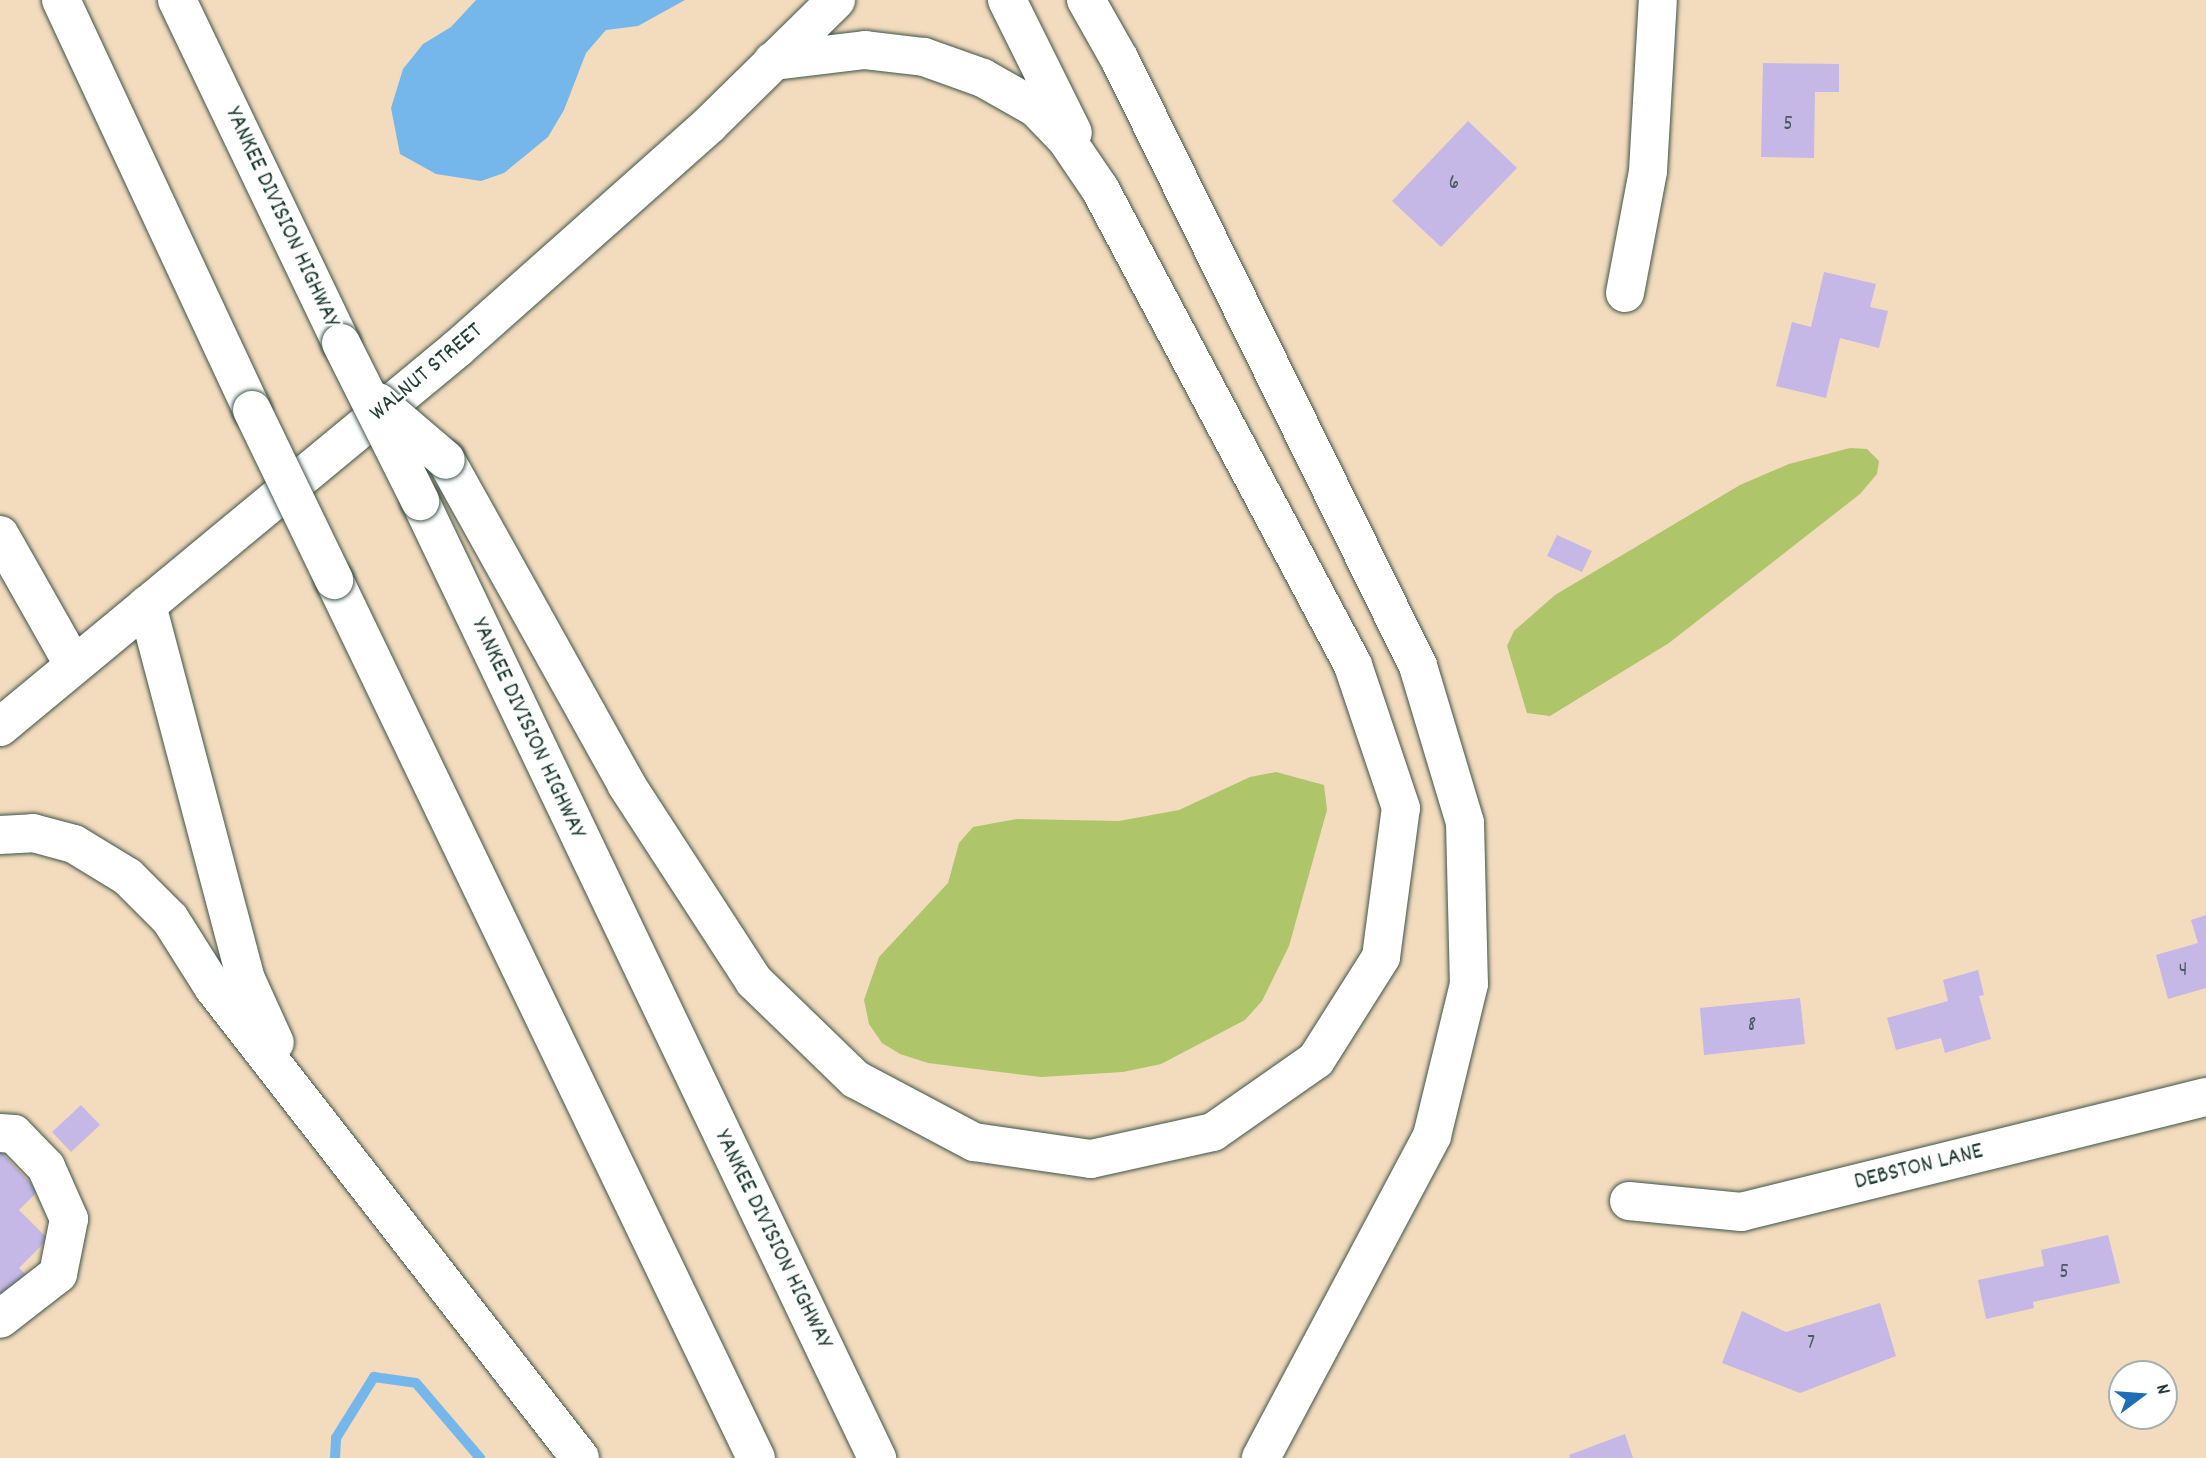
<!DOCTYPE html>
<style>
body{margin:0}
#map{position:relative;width:2206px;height:1458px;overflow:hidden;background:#f3dbbd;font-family:Dekko,sans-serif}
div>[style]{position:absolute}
.green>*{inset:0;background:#aec56a}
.water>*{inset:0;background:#76b7eb}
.stream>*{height:10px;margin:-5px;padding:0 5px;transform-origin:5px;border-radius:5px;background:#76b7eb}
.building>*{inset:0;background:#c5b8e6}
.roads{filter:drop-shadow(0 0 2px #3f5549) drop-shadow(0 0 2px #3f5549)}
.minor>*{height:38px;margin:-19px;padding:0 19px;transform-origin:19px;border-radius:19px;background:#fff}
.major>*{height:38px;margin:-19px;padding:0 19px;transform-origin:19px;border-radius:19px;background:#fff}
.highway>*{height:38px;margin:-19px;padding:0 19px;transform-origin:19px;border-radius:19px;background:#fff}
.bridges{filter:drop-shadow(0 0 2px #3f5549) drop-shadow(0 0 2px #3f5549)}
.highway-bridge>*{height:38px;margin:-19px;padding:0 19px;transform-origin:19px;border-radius:19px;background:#fff}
span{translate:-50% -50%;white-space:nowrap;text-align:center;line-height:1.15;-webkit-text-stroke:5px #fff;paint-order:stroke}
.number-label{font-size:21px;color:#485c60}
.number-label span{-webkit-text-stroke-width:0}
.street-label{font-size:24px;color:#1f3d34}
.north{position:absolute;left:2108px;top:1360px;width:70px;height:70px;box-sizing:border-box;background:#fff;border:2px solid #a5b1ae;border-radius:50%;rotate:74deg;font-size:19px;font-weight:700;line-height:28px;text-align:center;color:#1f3d34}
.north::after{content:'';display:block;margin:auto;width:24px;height:32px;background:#1f6fb2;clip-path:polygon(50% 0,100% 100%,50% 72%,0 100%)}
</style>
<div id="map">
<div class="green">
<div style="clip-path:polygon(1850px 448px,1867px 449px,1879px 461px,1877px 474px,1860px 494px,1669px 643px,1550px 716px,1527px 713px,1507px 646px,1514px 631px,1555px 595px,1740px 485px,1789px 464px)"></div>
<div style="clip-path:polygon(1276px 772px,1324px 785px,1327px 810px,1289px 946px,1262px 1001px,1245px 1020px,1161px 1064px,1123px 1072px,1041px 1077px,928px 1063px,900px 1054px,882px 1043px,869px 1024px,864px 1000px,879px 957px,948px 883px,959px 843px,973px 827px,1017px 819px,1119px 821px,1179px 810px,1250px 777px)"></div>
</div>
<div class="water">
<div style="clip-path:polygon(476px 0,685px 0,638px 26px,606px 30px,586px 53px,564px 110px,548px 137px,504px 173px,481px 181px,436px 174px,400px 154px,391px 108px,403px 69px,423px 44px,451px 27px)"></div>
</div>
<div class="stream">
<div style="left:335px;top:1458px;width:20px;rotate:-87deg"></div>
<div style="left:336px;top:1438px;width:72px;rotate:-58.1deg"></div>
<div style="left:374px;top:1377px;width:42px;rotate:8.1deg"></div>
<div style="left:416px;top:1383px;width:99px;rotate:49.5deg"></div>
</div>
<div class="building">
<div style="clip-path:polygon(1763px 63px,1839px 64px,1839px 92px,1815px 92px,1814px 158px,1761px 157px)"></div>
<div style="clip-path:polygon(1468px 121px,1517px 168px,1441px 247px,1392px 201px)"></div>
<div style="clip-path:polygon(1824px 272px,1876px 284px,1870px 307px,1888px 311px,1879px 348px,1840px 338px,1826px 398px,1776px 386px,1792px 322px,1811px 327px)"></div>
<div style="clip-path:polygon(1557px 535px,1592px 551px,1582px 572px,1547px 556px)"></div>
<div style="clip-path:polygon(2206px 915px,2206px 988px,2168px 999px,2156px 955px,2198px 943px,2191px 920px)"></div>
<div style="clip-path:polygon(1978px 970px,1984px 995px,1979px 996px,1991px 1039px,1945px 1053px,1941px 1038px,1896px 1050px,1887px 1018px,1948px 1001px,1943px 980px)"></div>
<div style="clip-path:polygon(1800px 998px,1805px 1044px,1704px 1055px,1700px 1008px)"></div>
<div style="clip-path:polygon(81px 1105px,100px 1125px,71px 1152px,52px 1132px)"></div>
<div style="clip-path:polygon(0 1151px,38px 1191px,19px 1210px,48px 1239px,19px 1268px,28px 1277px,0 1304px)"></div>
<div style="clip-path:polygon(2108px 1235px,2120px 1283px,2033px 1302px,2034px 1308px,1986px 1319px,1978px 1280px,2044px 1266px,2041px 1250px)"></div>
<div style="clip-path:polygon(1880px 1303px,1896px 1356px,1800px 1393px,1722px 1363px,1742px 1311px,1786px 1332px)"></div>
<div style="clip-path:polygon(1625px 1434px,1633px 1458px,1570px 1458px,1569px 1455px)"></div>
</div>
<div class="roads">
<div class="minor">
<div style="left:1625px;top:293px;width:124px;rotate:-79.3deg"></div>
<div style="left:1648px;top:171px;width:171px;rotate:-86.7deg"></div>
<div style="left:0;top:1133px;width:14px;rotate:4deg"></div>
<div style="left:14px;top:1134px;width:46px;rotate:45.9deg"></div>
<div style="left:46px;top:1167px;width:57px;rotate:66.1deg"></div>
<div style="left:69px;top:1219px;width:56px;rotate:101.3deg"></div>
<div style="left:58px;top:1274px;width:73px;rotate:142.2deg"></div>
<div style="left:1629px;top:1201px;width:113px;rotate:5.6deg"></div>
<div style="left:1741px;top:1212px;width:479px;rotate:-13.9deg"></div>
</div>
<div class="major">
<div style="left:0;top:727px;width:594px;rotate:-39.61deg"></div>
<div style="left:458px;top:348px;width:336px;rotate:-41.6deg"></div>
<div style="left:709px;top:125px;width:178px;rotate:-44.5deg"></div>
</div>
<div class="highway">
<div style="left:61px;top:0;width:452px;rotate:65deg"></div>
<div style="left:177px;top:0;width:380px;rotate:64.4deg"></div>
<div style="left:1007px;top:0;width:148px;rotate:63.6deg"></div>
<div style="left:1086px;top:0;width:69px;rotate:60.5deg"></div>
<div style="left:1120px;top:60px;width:675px;rotate:63.81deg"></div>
<div style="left:1418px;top:666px;width:164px;rotate:73.3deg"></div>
<div style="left:1465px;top:823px;width:161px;rotate:88.6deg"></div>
<div style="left:1469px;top:984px;width:156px;rotate:103.7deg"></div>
<div style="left:1432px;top:1136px;width:365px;rotate:118deg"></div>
<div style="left:446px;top:460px;width:371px;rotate:60.9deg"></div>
<div style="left:626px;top:784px;width:235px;rotate:57deg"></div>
<div style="left:754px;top:981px;width:141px;rotate:44.1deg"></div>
<div style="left:855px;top:1079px;width:135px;rotate:27.9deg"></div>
<div style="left:974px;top:1142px;width:118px;rotate:8.3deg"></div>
<div style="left:1091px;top:1159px;width:125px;rotate:-12.5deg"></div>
<div style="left:1213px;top:1132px;width:126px;rotate:-35deg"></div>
<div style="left:1316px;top:1060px;width:122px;rotate:-57.7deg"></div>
<div style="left:1381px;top:957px;width:150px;rotate:-82.4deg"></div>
<div style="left:1401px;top:808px;width:151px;rotate:-108.6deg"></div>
<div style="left:1353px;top:665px;width:539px;rotate:-117.99deg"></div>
<div style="left:1100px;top:189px;width:60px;rotate:-124.2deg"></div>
<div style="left:1066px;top:139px;width:43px;rotate:-134.1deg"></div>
<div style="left:1036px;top:108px;width:61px;rotate:-150.5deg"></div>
<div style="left:983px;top:78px;width:63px;rotate:-160.4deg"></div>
<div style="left:924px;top:57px;width:59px;rotate:-173.2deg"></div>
<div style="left:865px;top:50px;width:93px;rotate:173.2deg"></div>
<div style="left:420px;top:501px;width:1061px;rotate:64.47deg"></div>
<div style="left:0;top:535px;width:150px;rotate:60.5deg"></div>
<div style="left:334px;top:580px;width:974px;rotate:64.33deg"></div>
<div style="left:147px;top:605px;width:385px;rotate:75.2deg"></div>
<div style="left:245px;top:977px;width:72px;rotate:65.6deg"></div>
<div style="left:0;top:835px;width:33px;rotate:-3deg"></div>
<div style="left:33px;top:833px;width:42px;rotate:15deg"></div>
<div style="left:74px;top:844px;width:63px;rotate:31.4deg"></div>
<div style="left:128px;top:877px;width:59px;rotate:45deg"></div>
<div style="left:170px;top:919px;width:80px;rotate:57.7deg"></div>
<div style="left:213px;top:987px;width:597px;rotate:52.07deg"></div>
</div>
</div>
<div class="bridges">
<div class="highway-bridge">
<div style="left:341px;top:343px;width:177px;rotate:63.4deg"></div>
<div style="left:378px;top:402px;width:89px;rotate:40.5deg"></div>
<div style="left:252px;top:410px;width:189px;rotate:64.2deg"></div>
</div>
</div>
<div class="number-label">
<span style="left:1788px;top:125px">5</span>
<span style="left:1454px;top:184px">6</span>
<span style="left:2183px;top:971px">4</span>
<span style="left:1752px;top:1026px">8</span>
<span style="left:2064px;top:1273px">5</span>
<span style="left:1811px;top:1344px">7</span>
</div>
<div class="street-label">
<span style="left:281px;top:218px;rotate:65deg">YANKEE DIVISION HIGHWAY</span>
<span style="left:427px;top:373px;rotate:-40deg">WALNUT STREET</span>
<span style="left:527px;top:729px;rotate:65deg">YANKEE DIVISION HIGHWAY</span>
<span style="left:1919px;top:1168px;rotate:-14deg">DEBSTON LANE</span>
<span style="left:772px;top:1240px;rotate:64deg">YANKEE DIVISION HIGHWAY</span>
</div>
<div class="north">N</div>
</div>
